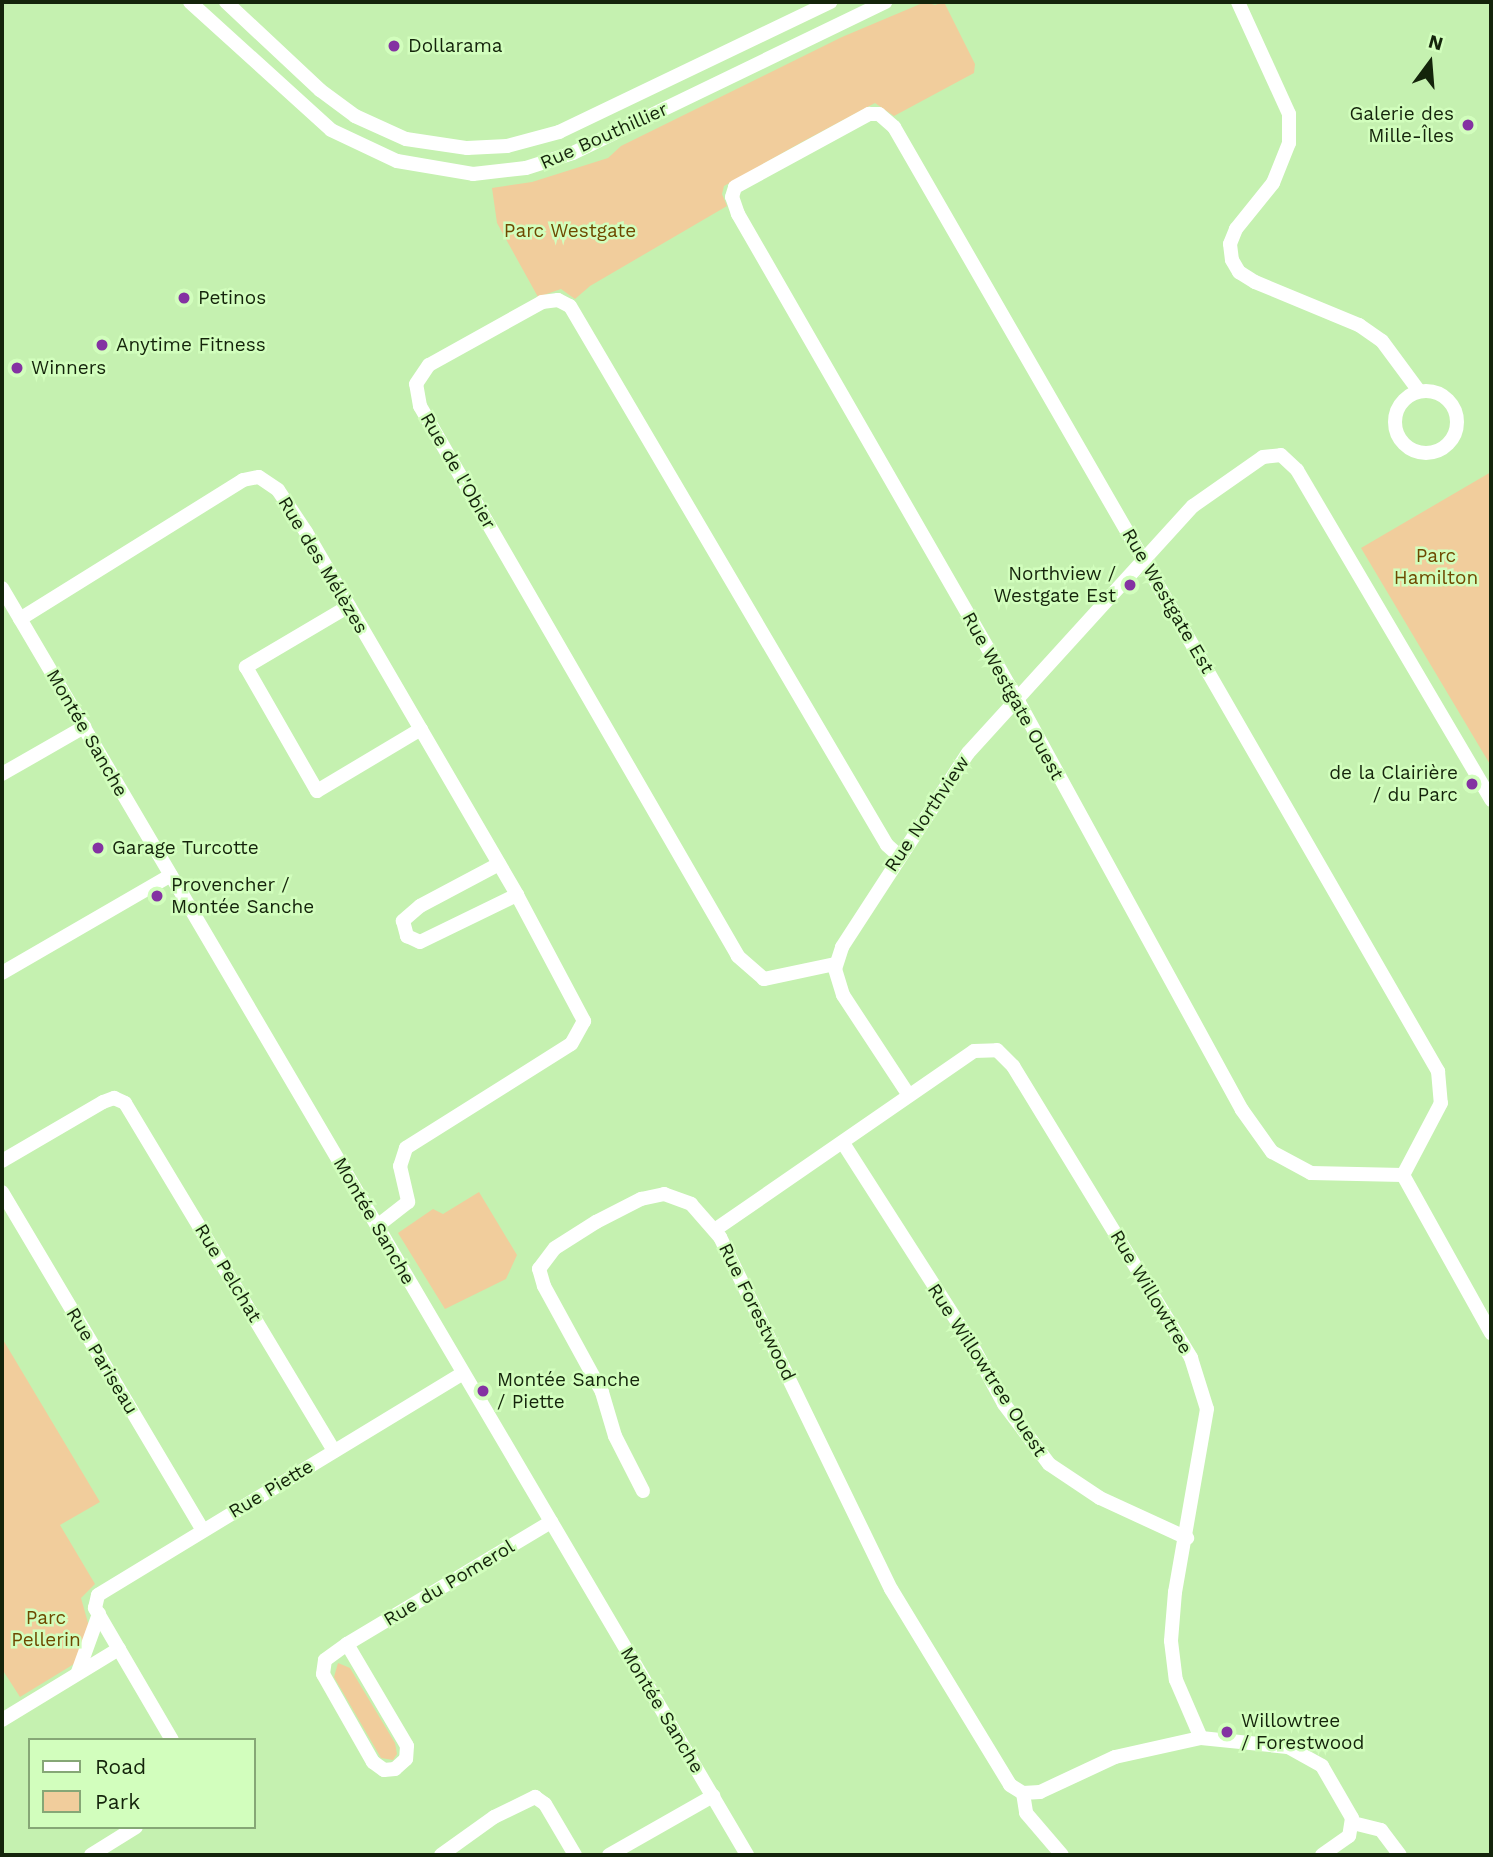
<!DOCTYPE html>
<meta charset="utf-8">
<style>
body{margin:0}
#map{position:relative;width:1493px;height:1857px;overflow:hidden;background:#c5f1b0;font-family:"Work Sans",sans-serif}
div>[style]{position:absolute}
.green>*{inset:0;background:#f1cd9c}
.minor>*{height:14px;margin:-7px;padding:0 7px;transform-origin:7px;border-radius:7px;background:#fff}
.minor>.ring{margin:-7px;padding:0;box-sizing:content-box;background:none;border:14px solid #fff;border-radius:50%}
.dots>*{width:19px;height:19px;translate:-50% -50%;box-sizing:border-box;border:4px solid #d2febd;border-radius:50%}
span{translate:-50% -50%;white-space:nowrap;text-align:center;line-height:1.15;-webkit-text-stroke:5px #d2febd;paint-order:stroke}
.poi-label{font-size:19px;color:#14240b}
.left{translate:0 -50%;text-align:left}
.right{translate:-100% -50%;text-align:right}
.street-label{font-size:19px;color:#14240b}
.park-label{font-size:19px;color:#6e4900}
.frame{position:absolute;inset:0;border:4px solid #14240b;pointer-events:none}
.legend{position:absolute;left:28px;top:1738px;width:228px;height:91px;box-sizing:border-box;background:#d2febd;border:2px solid #86a776;margin:0;padding:9px 12px;list-style:none;font-size:21px;color:#14240b}
.legend li{display:flex;align-items:center;gap:14px;height:35px}
.legend b{width:35px;border:2px solid #86a776}
.north{position:absolute;left:1395px;top:28px;width:70px;height:70px;-webkit-text-stroke:5px #d2febd;paint-order:stroke;rotate:16deg;font-size:19px;font-weight:700;line-height:28px;text-align:center;color:#14240b}
.north::after{content:'';display:block;margin:auto;width:24px;height:32px;background:#14240b;clip-path:polygon(50% 0,100% 100%,50% 72%,0 100%)}
</style>
<div id="map">
<div class="green">
<div style="clip-path:polygon(925px 2px,935px 5px,944px 2px,975px 64px,974px 73px,894px 116px,875px 103px,802px 142px,724px 186px,722px 194px,727px 206px,590px 286px,575px 299px,561px 289px,538px 297px,497px 223px,492px 188px,532px 182px,608px 158px,621px 146px,842px 37px)"></div>
<div style="clip-path:polygon(1491px 472px,1491px 766px,1361px 548px)"></div>
<div style="clip-path:polygon(479px 1192px,517px 1255px,506px 1279px,445px 1309px,398px 1233px,433px 1209px,443px 1214px)"></div>
<div style="clip-path:polygon(2px 1338px,100px 1502px,60px 1525px,95px 1584px,81px 1598px,90px 1630px,74px 1664px,20px 1697px,2px 1669px)"></div>
<div style="clip-path:polygon(338px 1663px,350px 1668px,395px 1743px,397px 1754px,393px 1760px,381px 1758px,334px 1677px)"></div>
</div>
<div class="minor">
<div style="left:190px;top:2px;width:190px;rotate:42.2deg"></div>
<div style="left:331px;top:130px;width:73px;rotate:25.2deg"></div>
<div style="left:397px;top:161px;width:77px;rotate:9.7deg"></div>
<div style="left:473px;top:174px;width:53px;rotate:-6.5deg"></div>
<div style="left:526px;top:168px;width:49px;rotate:-17.7deg"></div>
<div style="left:573px;top:153px;width:347px;rotate:-25.8deg"></div>
<div style="left:226px;top:2px;width:129px;rotate:43.1deg"></div>
<div style="left:320px;top:90px;width:44px;rotate:36.6deg"></div>
<div style="left:355px;top:116px;width:56px;rotate:24.3deg"></div>
<div style="left:406px;top:139px;width:62px;rotate:8.4deg"></div>
<div style="left:467px;top:148px;width:40px;rotate:-2.9deg"></div>
<div style="left:507px;top:146px;width:54px;rotate:-15.1deg"></div>
<div style="left:559px;top:132px;width:301px;rotate:-25.6deg"></div>
<div style="left:1238px;top:2px;width:123px;rotate:65.5deg"></div>
<div style="left:1289px;top:114px;width:29px;rotate:90deg"></div>
<div style="left:1289px;top:143px;width:43px;rotate:111.8deg"></div>
<div style="left:1273px;top:183px;width:59px;rotate:128.8deg"></div>
<div style="left:1236px;top:229px;width:16px;rotate:112deg"></div>
<div style="left:1230px;top:244px;width:16px;rotate:83deg"></div>
<div style="left:1232px;top:260px;width:14px;rotate:60deg"></div>
<div style="left:1239px;top:272px;width:19px;rotate:32deg"></div>
<div style="left:1255px;top:282px;width:113px;rotate:22.5deg"></div>
<div style="left:1359px;top:325px;width:28px;rotate:35deg"></div>
<div style="left:1382px;top:341px;width:62px;rotate:53.5deg"></div>
<div style="left:869px;top:114px;width:10px"></div>
<div style="left:879px;top:114px;width:20px;rotate:41deg"></div>
<div style="left:894px;top:127px;width:1090px;rotate:60.05deg"></div>
<div style="left:1438px;top:1071px;width:32px;rotate:85deg"></div>
<div style="left:1441px;top:1103px;width:81px;rotate:117.8deg"></div>
<div style="left:1403px;top:1175px;width:92px;rotate:-178.8deg"></div>
<div style="left:1311px;top:1173px;width:44px;rotate:-151.7deg"></div>
<div style="left:1272px;top:1152px;width:52px;rotate:-125.5deg"></div>
<div style="left:1242px;top:1110px;width:482px;rotate:-118.7deg"></div>
<div style="left:1010px;top:687px;width:546px;rotate:-119.9deg"></div>
<div style="left:738px;top:214px;width:18px;rotate:-109deg"></div>
<div style="left:732px;top:197px;width:10px;rotate:-73deg"></div>
<div style="left:735px;top:187px;width:153px;rotate:-28.6deg"></div>
<div class="ring" style="left:1395px;top:391px;width:48px;height:48px"></div>
<div style="left:2px;top:588px;width:1470px;rotate:59.54deg"></div>
<div style="left:349px;top:606px;width:120px;rotate:149.4deg"></div>
<div style="left:246px;top:667px;width:143px;rotate:60.2deg"></div>
<div style="left:317px;top:791px;width:121px;rotate:-30.8deg"></div>
<div style="left:20px;top:619px;width:263px;rotate:-31.9deg"></div>
<div style="left:243px;top:480px;width:16px;rotate:-11deg"></div>
<div style="left:259px;top:477px;width:23px;rotate:34deg"></div>
<div style="left:278px;top:490px;width:50px;rotate:56.3deg"></div>
<div style="left:306px;top:532px;width:420px;rotate:59.8deg"></div>
<div style="left:517px;top:895px;width:143px;rotate:62deg"></div>
<div style="left:584px;top:1021px;width:26px;rotate:119deg"></div>
<div style="left:571px;top:1044px;width:195px;rotate:147.8deg"></div>
<div style="left:406px;top:1148px;width:19px;rotate:108deg"></div>
<div style="left:400px;top:1166px;width:37px;rotate:77deg"></div>
<div style="left:408px;top:1202px;width:39px;rotate:142deg"></div>
<div style="left:2px;top:774px;width:95px;rotate:-29.8deg"></div>
<div style="left:499px;top:864px;width:89px;rotate:152deg"></div>
<div style="left:420px;top:906px;width:23px;rotate:139deg"></div>
<div style="left:403px;top:921px;width:16px;rotate:75deg"></div>
<div style="left:407px;top:936px;width:14px;rotate:25deg"></div>
<div style="left:420px;top:942px;width:108px;rotate:-25.9deg"></div>
<div style="left:835px;top:964px;width:73px;rotate:168.1deg"></div>
<div style="left:764px;top:979px;width:35px;rotate:-139deg"></div>
<div style="left:738px;top:956px;width:635px;rotate:-120.04deg"></div>
<div style="left:420px;top:406px;width:22px;rotate:-100deg"></div>
<div style="left:416px;top:384px;width:23px;rotate:-56deg"></div>
<div style="left:429px;top:365px;width:129px;rotate:-29.1deg"></div>
<div style="left:542px;top:302px;width:16px;rotate:-7deg"></div>
<div style="left:558px;top:300px;width:13px;rotate:27deg"></div>
<div style="left:570px;top:306px;width:625px;rotate:59.54deg"></div>
<div style="left:887px;top:845px;width:15px;rotate:42deg"></div>
<div style="left:2px;top:973px;width:195px;rotate:-30.1deg"></div>
<div style="left:908px;top:1094px;width:118px;rotate:-123.3deg"></div>
<div style="left:843px;top:995px;width:27px;rotate:-107deg"></div>
<div style="left:835px;top:969px;width:23px;rotate:-72deg"></div>
<div style="left:842px;top:947px;width:231px;rotate:-57deg"></div>
<div style="left:968px;top:753px;width:334px;rotate:-47.7deg"></div>
<div style="left:1193px;top:506px;width:85px;rotate:-35deg"></div>
<div style="left:1263px;top:457px;width:18px;rotate:-6deg"></div>
<div style="left:1281px;top:455px;width:22px;rotate:43deg"></div>
<div style="left:1297px;top:470px;width:383px;rotate:59.5deg"></div>
<div style="left:843px;top:1143px;width:240px;rotate:57.4deg"></div>
<div style="left:972px;top:1345px;width:67px;rotate:61.5deg"></div>
<div style="left:1004px;top:1404px;width:75px;rotate:53.1deg"></div>
<div style="left:1049px;top:1464px;width:61px;rotate:33.7deg"></div>
<div style="left:1100px;top:1498px;width:96px;rotate:24.7deg"></div>
<div style="left:2px;top:1161px;width:117px;rotate:-30.3deg"></div>
<div style="left:103px;top:1102px;width:12px;rotate:-20deg"></div>
<div style="left:114px;top:1098px;width:12px;rotate:24deg"></div>
<div style="left:125px;top:1103px;width:406px;rotate:59deg"></div>
<div style="left:1403px;top:1175px;width:181px;rotate:60.9deg"></div>
<div style="left:2px;top:1192px;width:393px;rotate:59.3deg"></div>
<div style="left:716px;top:1229px;width:313px;rotate:-34.6deg"></div>
<div style="left:974px;top:1051px;width:23px;rotate:-2deg"></div>
<div style="left:997px;top:1050px;width:23px;rotate:45deg"></div>
<div style="left:1013px;top:1066px;width:342px;rotate:58.6deg"></div>
<div style="left:1191px;top:1358px;width:53px;rotate:72.6deg"></div>
<div style="left:1207px;top:1409px;width:186px;rotate:99.9deg"></div>
<div style="left:1175px;top:1592px;width:49px;rotate:94.7deg"></div>
<div style="left:1171px;top:1641px;width:39px;rotate:83deg"></div>
<div style="left:1176px;top:1680px;width:63px;rotate:66.7deg"></div>
<div style="left:643px;top:1491px;width:62px;rotate:-117deg"></div>
<div style="left:615px;top:1436px;width:46px;rotate:-106.5deg"></div>
<div style="left:602px;top:1392px;width:121px;rotate:-118.7deg"></div>
<div style="left:544px;top:1286px;width:18px;rotate:-106deg"></div>
<div style="left:539px;top:1269px;width:26px;rotate:-53deg"></div>
<div style="left:555px;top:1248px;width:49px;rotate:-32.4deg"></div>
<div style="left:596px;top:1222px;width:51px;rotate:-27.1deg"></div>
<div style="left:641px;top:1199px;width:24px;rotate:-12deg"></div>
<div style="left:664px;top:1194px;width:29px;rotate:20deg"></div>
<div style="left:691px;top:1204px;width:44px;rotate:48.7deg"></div>
<div style="left:720px;top:1237px;width:391px;rotate:64.1deg"></div>
<div style="left:891px;top:1589px;width:229px;rotate:58.7deg"></div>
<div style="left:1010px;top:1785px;width:15px;rotate:32deg"></div>
<div style="left:1023px;top:1793px;width:17px;rotate:-3deg"></div>
<div style="left:1040px;top:1792px;width:83px;rotate:-25deg"></div>
<div style="left:1115px;top:1757px;width:88px;rotate:-12.5deg"></div>
<div style="left:1201px;top:1738px;width:87px;rotate:5.9deg"></div>
<div style="left:1288px;top:1747px;width:39px;rotate:29deg"></div>
<div style="left:1322px;top:1766px;width:60px;rotate:60deg"></div>
<div style="left:1352px;top:1818px;width:18px;rotate:99deg"></div>
<div style="left:1349px;top:1836px;width:33px;rotate:145deg"></div>
<div style="left:347px;top:1644px;width:118px;rotate:59.5deg"></div>
<div style="left:407px;top:1746px;width:13px;rotate:94deg"></div>
<div style="left:406px;top:1759px;width:15px;rotate:138deg"></div>
<div style="left:395px;top:1769px;width:11px;rotate:175deg"></div>
<div style="left:384px;top:1770px;width:14px;rotate:-144deg"></div>
<div style="left:373px;top:1762px;width:101px;rotate:-119.6deg"></div>
<div style="left:323px;top:1674px;width:14px;rotate:-82deg"></div>
<div style="left:325px;top:1660px;width:27px;rotate:-36deg"></div>
<div style="left:347px;top:1644px;width:238px;rotate:-30.9deg"></div>
<div style="left:78px;top:1672px;width:62px;rotate:-70.1deg"></div>
<div style="left:2px;top:1720px;width:137px;rotate:-31.3deg"></div>
<div style="left:172px;top:1740px;width:153px;rotate:-120.3deg"></div>
<div style="left:95px;top:1608px;width:13px;rotate:-77deg"></div>
<div style="left:98px;top:1595px;width:427px;rotate:-31.3deg"></div>
<div style="left:1023px;top:1793px;width:20px;rotate:81deg"></div>
<div style="left:1026px;top:1813px;width:55px;rotate:49.4deg"></div>
<div style="left:1353px;top:1823px;width:29px;rotate:14deg"></div>
<div style="left:1381px;top:1830px;width:31px;rotate:53deg"></div>
<div style="left:91px;top:1855px;width:53px;rotate:-31.9deg"></div>
<div style="left:441px;top:1855px;width:65px;rotate:-35.6deg"></div>
<div style="left:494px;top:1817px;width:46px;rotate:-26deg"></div>
<div style="left:535px;top:1797px;width:12px;rotate:35deg"></div>
<div style="left:545px;top:1804px;width:59px;rotate:59.5deg"></div>
<div style="left:609px;top:1855px;width:120px;rotate:-29.6deg"></div>
</div>
<div class="dots">
<div style="left:394px;top:46px;background:#8432a2"></div>
<div style="left:1468px;top:125px;background:#8432a2"></div>
<div style="left:184px;top:298px;background:#8432a2"></div>
<div style="left:102px;top:345px;background:#8432a2"></div>
<div style="left:17px;top:368px;background:#8432a2"></div>
<div style="left:1130px;top:585px;background:#8432a2"></div>
<div style="left:1472px;top:784px;background:#8432a2"></div>
<div style="left:98px;top:848px;background:#8432a2"></div>
<div style="left:157px;top:896px;background:#8432a2"></div>
<div style="left:483px;top:1391px;background:#8432a2"></div>
<div style="left:1227px;top:1732px;background:#8432a2"></div>
</div>
<div class="poi-label">
<span class="left" style="left:408px;top:46px">Dollarama</span>
<span class="right" style="left:1454px;top:125px">Galerie des<br>Mille-Îles</span>
<span class="left" style="left:198px;top:298px">Petinos</span>
<span class="left" style="left:116px;top:345px">Anytime Fitness</span>
<span class="left" style="left:31px;top:368px">Winners</span>
<span class="right" style="left:1116px;top:585px">Northview /<br>Westgate Est</span>
<span class="right" style="left:1458px;top:784px">de la Clairière<br>/ du Parc</span>
<span class="left" style="left:112px;top:848px">Garage Turcotte</span>
<span class="left" style="left:171px;top:896px">Provencher /<br>Montée Sanche</span>
<span class="left" style="left:497px;top:1391px">Montée Sanche<br>/ Piette</span>
<span class="left" style="left:1241px;top:1732px">Willowtree<br>/ Forestwood</span>
</div>
<div class="street-label">
<span style="left:604px;top:136px;rotate:-24deg">Rue Bouthillier</span>
<span style="left:458px;top:471px;rotate:60deg">Rue de l'Obier</span>
<span style="left:323px;top:565px;rotate:59deg">Rue des Mélèzes</span>
<span style="left:1168px;top:601px;rotate:60deg">Rue Westgate Est</span>
<span style="left:1013px;top:696px;rotate:61deg">Rue Westgate Ouest</span>
<span style="left:87px;top:733px;rotate:60deg">Montée Sanche</span>
<span style="left:927px;top:814px;rotate:-56deg">Rue Northview</span>
<span style="left:374px;top:1221px;rotate:60deg">Montée Sanche</span>
<span style="left:228px;top:1273px;rotate:59deg">Rue Pelchat</span>
<span style="left:1151px;top:1292px;rotate:59deg">Rue Willowtree</span>
<span style="left:757px;top:1312px;rotate:64deg">Rue Forestwood</span>
<span style="left:102px;top:1361px;rotate:59deg">Rue Pariseau</span>
<span style="left:987px;top:1370px;rotate:57deg">Rue Willowtree Ouest</span>
<span style="left:271px;top:1489px;rotate:-31deg">Rue Piette</span>
<span style="left:449px;top:1583px;rotate:-31deg">Rue du Pomerol</span>
<span style="left:662px;top:1710px;rotate:59deg">Montée Sanche</span>
</div>
<div class="park-label">
<span style="left:570px;top:231px">Parc Westgate</span>
<span style="left:1436px;top:567px">Parc<br>Hamilton</span>
<span style="left:46px;top:1629px">Parc<br>Pellerin</span>
</div>
<div class="frame"></div>
<ul class="legend">
<li><b style="height:9px;background:#fff"></b>Road</li>
<li><b style="height:19px;background:#f1cd9c"></b>Park</li>
</ul>
<div class="north">N</div>
</div>
